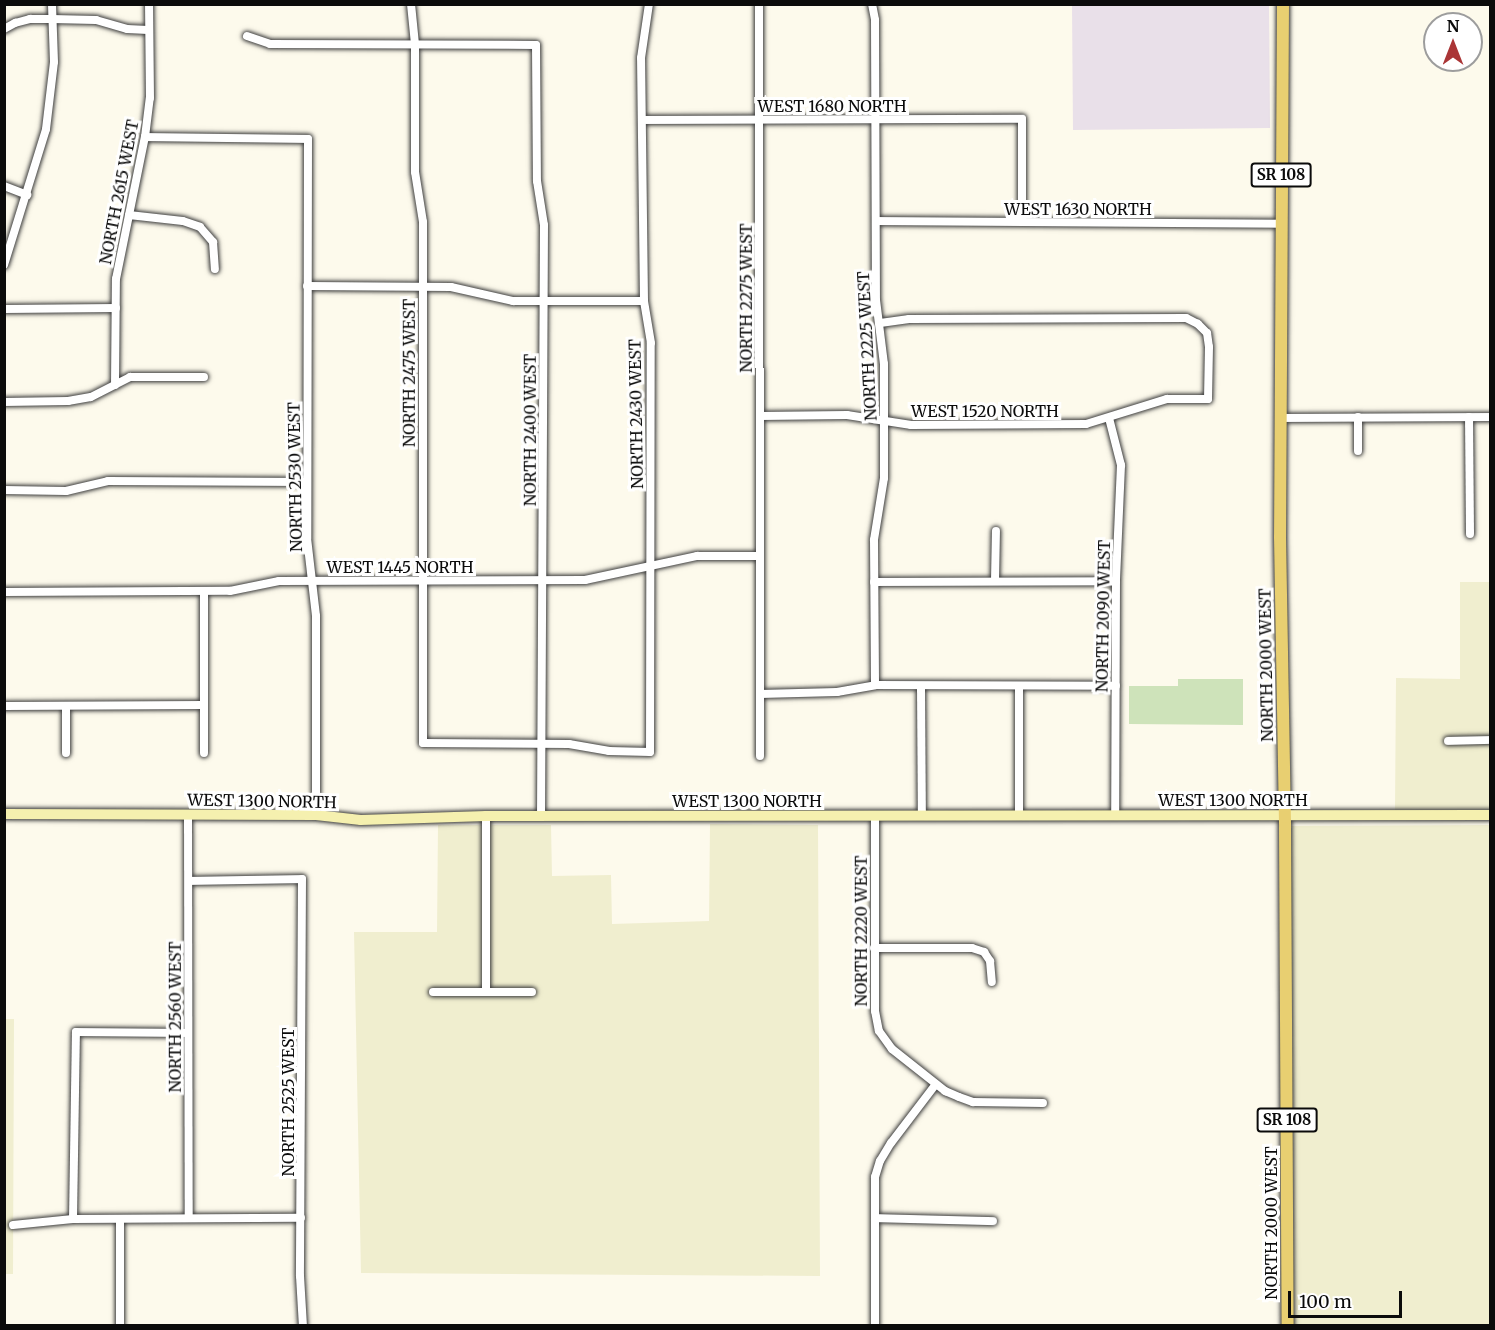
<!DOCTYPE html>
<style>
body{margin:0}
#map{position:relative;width:1495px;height:1330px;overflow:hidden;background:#fdfaec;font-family:Merriweather,serif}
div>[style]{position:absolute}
.industrial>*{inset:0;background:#e9e0e9}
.farmland>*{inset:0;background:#f0eecf}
.green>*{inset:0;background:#cee3ba}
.roads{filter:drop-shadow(0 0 2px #3e3e3e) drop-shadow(0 0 2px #3e3e3e)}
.street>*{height:8px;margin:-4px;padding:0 4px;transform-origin:4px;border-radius:4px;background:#fff}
.secondary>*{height:10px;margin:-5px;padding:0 5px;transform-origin:5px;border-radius:5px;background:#f5f0af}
.primary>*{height:12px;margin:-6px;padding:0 6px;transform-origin:6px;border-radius:6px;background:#e8cf71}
span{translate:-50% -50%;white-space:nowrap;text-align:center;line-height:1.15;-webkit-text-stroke:6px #fff;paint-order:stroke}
.shield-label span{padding:2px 4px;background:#fff;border:2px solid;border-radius:4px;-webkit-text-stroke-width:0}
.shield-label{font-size:15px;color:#0b0b0b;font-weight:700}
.street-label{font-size:16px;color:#0b0b0b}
.frame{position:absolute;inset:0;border:6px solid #0b0b0b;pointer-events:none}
.north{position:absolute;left:1423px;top:12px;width:60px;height:60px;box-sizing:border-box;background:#fff;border:2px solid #9d9d9d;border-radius:50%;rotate:0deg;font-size:16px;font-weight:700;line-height:24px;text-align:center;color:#0b0b0b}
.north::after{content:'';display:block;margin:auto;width:21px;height:27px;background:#aa3536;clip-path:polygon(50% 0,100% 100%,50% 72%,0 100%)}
.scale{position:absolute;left:1288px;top:1291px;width:114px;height:27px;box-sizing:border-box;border:3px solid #0b0b0b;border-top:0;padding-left:8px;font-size:18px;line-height:21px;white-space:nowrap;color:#0b0b0b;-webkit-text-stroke:4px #fff;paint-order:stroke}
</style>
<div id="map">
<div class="industrial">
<div style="clip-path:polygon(1072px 5px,1269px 5px,1270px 128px,1073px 130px)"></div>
</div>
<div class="farmland">
<div style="clip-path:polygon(1460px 582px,1490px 582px,1490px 810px,1395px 810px,1396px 678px,1460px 679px)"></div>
<div style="clip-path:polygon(710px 824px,818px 825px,820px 1276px,361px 1273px,354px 932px,437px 932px,438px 825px,551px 825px,552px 876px,611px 875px,612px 924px,709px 921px)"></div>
<div style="clip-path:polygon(1490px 825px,1490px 1325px,1282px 1326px,1285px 826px)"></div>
<div style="clip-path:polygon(4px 1019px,14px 1019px,13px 1274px,5px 1274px)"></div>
</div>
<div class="green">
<div style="clip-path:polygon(1178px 679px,1243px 679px,1243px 725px,1129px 724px,1129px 686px,1178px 686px)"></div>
</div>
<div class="roads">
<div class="street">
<div style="left:411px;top:4px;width:40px;rotate:84.3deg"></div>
<div style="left:415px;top:44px;width:128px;rotate:90deg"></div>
<div style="left:415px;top:172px;width:51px;rotate:80.9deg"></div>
<div style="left:423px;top:222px;width:521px;rotate:90deg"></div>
<div style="left:423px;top:743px;width:146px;rotate:0.4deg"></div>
<div style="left:569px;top:744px;width:41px;rotate:9.9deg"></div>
<div style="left:609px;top:751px;width:41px;rotate:1.4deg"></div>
<div style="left:650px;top:752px;width:409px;rotate:-89.9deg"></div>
<div style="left:651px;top:343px;width:43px;rotate:-99.5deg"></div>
<div style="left:644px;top:301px;width:243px;rotate:-90.7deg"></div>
<div style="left:641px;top:58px;width:55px;rotate:-81.6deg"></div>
<div style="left:759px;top:4px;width:752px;rotate:89.92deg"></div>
<div style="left:872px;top:4px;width:16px;rotate:79deg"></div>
<div style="left:875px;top:20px;width:280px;rotate:89.8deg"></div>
<div style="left:876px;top:300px;width:64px;rotate:82.9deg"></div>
<div style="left:884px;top:364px;width:114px;rotate:90deg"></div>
<div style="left:884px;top:478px;width:63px;rotate:99.2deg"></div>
<div style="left:874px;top:540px;width:145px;rotate:89.6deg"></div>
<div style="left:4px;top:29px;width:13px;rotate:-29deg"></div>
<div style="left:15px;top:23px;width:16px;rotate:-15deg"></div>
<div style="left:30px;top:19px;width:22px"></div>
<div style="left:52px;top:19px;width:44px;rotate:1.3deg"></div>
<div style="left:96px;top:20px;width:32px;rotate:16deg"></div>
<div style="left:127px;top:29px;width:21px;rotate:3deg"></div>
<div style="left:247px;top:36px;width:24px;rotate:19deg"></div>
<div style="left:270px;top:44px;width:266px;rotate:0.2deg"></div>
<div style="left:536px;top:45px;width:136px;rotate:89.6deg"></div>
<div style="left:537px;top:181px;width:45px;rotate:81deg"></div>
<div style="left:544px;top:225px;width:591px;rotate:90.29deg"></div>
<div style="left:642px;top:120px;width:380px;rotate:-0.2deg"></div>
<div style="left:1022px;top:119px;width:103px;rotate:90deg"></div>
<div style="left:145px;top:137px;width:163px;rotate:0.7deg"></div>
<div style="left:308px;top:139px;width:399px;rotate:90.1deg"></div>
<div style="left:307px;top:538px;width:79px;rotate:83.4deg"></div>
<div style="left:316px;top:616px;width:199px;rotate:90deg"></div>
<div style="left:4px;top:186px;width:25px;rotate:21deg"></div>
<div style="left:129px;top:215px;width:54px;rotate:6.3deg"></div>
<div style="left:183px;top:221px;width:18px;rotate:19deg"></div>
<div style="left:200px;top:227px;width:20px;rotate:49deg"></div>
<div style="left:213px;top:242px;width:27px;rotate:86deg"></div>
<div style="left:876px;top:221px;width:404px;rotate:0.4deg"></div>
<div style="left:4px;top:265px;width:142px;rotate:-72.8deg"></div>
<div style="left:46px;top:129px;width:67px;rotate:-83.2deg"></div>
<div style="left:54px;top:62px;width:58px;rotate:-92deg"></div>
<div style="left:307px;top:286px;width:144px;rotate:0.4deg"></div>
<div style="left:451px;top:287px;width:64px;rotate:12.7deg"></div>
<div style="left:513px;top:301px;width:131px"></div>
<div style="left:4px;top:309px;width:112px;rotate:-0.5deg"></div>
<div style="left:115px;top:385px;width:106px;rotate:-89.5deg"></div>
<div style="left:116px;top:279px;width:145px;rotate:-78.5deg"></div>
<div style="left:145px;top:137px;width:39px;rotate:-83deg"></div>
<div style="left:150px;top:98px;width:94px;rotate:-90.6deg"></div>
<div style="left:4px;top:402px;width:64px;rotate:-0.9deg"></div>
<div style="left:68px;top:401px;width:23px;rotate:-10deg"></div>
<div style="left:91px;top:397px;width:44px;rotate:-27.1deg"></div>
<div style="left:130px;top:377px;width:74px"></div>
<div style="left:760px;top:416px;width:87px;rotate:-0.7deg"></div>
<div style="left:847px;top:415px;width:65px;rotate:8.9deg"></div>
<div style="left:911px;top:425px;width:175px;rotate:-0.3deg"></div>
<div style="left:1086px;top:424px;width:85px;rotate:-17.2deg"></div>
<div style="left:1167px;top:399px;width:41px"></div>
<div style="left:1208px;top:399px;width:52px;rotate:-88.9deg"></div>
<div style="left:1209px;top:347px;width:14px;rotate:-98deg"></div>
<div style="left:1207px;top:333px;width:13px;rotate:-135deg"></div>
<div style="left:1198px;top:324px;width:13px;rotate:-153deg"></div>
<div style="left:1186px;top:318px;width:277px;rotate:179.8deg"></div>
<div style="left:909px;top:319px;width:29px;rotate:172deg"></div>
<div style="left:1358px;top:417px;width:34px;rotate:90deg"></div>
<div style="left:1469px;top:417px;width:117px;rotate:89.5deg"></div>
<div style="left:1109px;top:418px;width:49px;rotate:75.7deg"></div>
<div style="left:1121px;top:465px;width:116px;rotate:92.5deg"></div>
<div style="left:1116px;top:581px;width:234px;rotate:90.2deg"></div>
<div style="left:1281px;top:418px;width:209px;rotate:-0.3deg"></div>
<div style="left:4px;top:490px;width:62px;rotate:0.9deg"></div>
<div style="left:66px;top:491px;width:43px;rotate:-13.4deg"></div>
<div style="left:108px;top:481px;width:199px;rotate:0.3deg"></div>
<div style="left:995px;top:581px;width:50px;rotate:-88.9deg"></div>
<div style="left:874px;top:582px;width:242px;rotate:-0.2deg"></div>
<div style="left:204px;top:591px;width:162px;rotate:90deg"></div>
<div style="left:4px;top:592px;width:226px;rotate:-0.3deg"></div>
<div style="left:230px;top:591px;width:50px;rotate:-11.5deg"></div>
<div style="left:279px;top:581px;width:306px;rotate:-0.2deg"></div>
<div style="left:585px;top:580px;width:115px;rotate:-12.1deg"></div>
<div style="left:697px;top:556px;width:63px"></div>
<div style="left:1019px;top:686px;width:130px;rotate:90deg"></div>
<div style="left:921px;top:687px;width:129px;rotate:89.6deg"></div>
<div style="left:760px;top:694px;width:77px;rotate:-1.5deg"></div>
<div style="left:837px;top:692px;width:39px;rotate:-10deg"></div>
<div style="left:875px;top:685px;width:241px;rotate:0.2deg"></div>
<div style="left:4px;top:706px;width:200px;rotate:-0.3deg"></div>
<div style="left:66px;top:706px;width:47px;rotate:90deg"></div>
<div style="left:1448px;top:741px;width:42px;rotate:-1.4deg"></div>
<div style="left:188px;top:815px;width:403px;rotate:89.9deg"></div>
<div style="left:486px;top:816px;width:176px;rotate:90deg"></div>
<div style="left:875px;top:816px;width:195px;rotate:90deg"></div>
<div style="left:875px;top:1011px;width:20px;rotate:79deg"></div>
<div style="left:879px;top:1031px;width:22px;rotate:54deg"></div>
<div style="left:892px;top:1049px;width:68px;rotate:38.4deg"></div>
<div style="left:945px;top:1091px;width:15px;rotate:23deg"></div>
<div style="left:959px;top:1097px;width:15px;rotate:20deg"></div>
<div style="left:973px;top:1102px;width:70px;rotate:0.8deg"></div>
<div style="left:189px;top:881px;width:113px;rotate:-1deg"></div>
<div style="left:302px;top:879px;width:397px;rotate:90.3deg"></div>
<div style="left:300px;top:1276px;width:50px;rotate:86.6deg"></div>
<div style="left:874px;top:948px;width:98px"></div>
<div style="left:972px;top:948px;width:13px;rotate:18deg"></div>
<div style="left:984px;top:952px;width:11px;rotate:56deg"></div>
<div style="left:990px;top:961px;width:21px;rotate:85deg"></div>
<div style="left:433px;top:992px;width:99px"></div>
<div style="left:875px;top:1218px;width:118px;rotate:1.5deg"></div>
<div style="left:73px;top:1219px;width:187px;rotate:-89.1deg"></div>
<div style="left:76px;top:1032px;width:112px;rotate:0.5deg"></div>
<div style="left:13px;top:1225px;width:60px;rotate:-5.7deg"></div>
<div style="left:73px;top:1219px;width:228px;rotate:-0.3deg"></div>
<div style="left:120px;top:1326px;width:106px;rotate:-90deg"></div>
<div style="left:875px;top:1326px;width:149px;rotate:-90deg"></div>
<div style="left:875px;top:1177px;width:17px;rotate:-73deg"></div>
<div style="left:880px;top:1161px;width:21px;rotate:-59deg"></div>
<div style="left:891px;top:1143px;width:74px;rotate:-52.7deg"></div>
</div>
<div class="secondary">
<div style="left:4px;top:814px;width:312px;rotate:0.2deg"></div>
<div style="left:316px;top:815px;width:45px;rotate:6.3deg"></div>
<div style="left:361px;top:820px;width:125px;rotate:-1.8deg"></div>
<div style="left:486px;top:816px;width:1004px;rotate:-0.06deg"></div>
</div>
<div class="primary">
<div style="left:1283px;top:4px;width:533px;rotate:90.32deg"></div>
<div style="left:1280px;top:537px;width:291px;rotate:89deg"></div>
<div style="left:1285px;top:828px;width:498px;rotate:89.7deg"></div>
</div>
</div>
<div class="shield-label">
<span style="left:1281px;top:175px">SR 108</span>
<span style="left:1287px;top:1120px">SR 108</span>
</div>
<div class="street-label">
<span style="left:832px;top:106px">WEST 1680 NORTH</span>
<span style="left:119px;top:192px;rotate:-79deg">NORTH 2615 WEST</span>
<span style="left:1078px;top:209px">WEST 1630 NORTH</span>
<span style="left:746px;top:298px;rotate:-90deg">NORTH 2275 WEST</span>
<span style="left:867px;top:346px;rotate:-93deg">NORTH 2225 WEST</span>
<span style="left:409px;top:373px;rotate:-90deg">NORTH 2475 WEST</span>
<span style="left:985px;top:411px">WEST 1520 NORTH</span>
<span style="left:636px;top:414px;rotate:-91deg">NORTH 2430 WEST</span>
<span style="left:530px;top:430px;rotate:-90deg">NORTH 2400 WEST</span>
<span style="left:295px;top:477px;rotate:-91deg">NORTH 2530 WEST</span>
<span style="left:400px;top:567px">WEST 1445 NORTH</span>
<span style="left:1103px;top:616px;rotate:-89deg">NORTH 2090 WEST</span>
<span style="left:1266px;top:665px;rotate:-91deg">NORTH 2000 WEST</span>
<span style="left:1233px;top:800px">WEST 1300 NORTH</span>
<span style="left:262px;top:801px;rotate:1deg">WEST 1300 NORTH</span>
<span style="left:747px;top:801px">WEST 1300 NORTH</span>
<span style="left:861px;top:931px;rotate:-90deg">NORTH 2220 WEST</span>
<span style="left:175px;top:1017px;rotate:-90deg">NORTH 2560 WEST</span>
<span style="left:288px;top:1102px;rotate:-90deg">NORTH 2525 WEST</span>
<span style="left:1271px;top:1223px;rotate:-90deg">NORTH 2000 WEST</span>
</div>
<div class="frame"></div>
<div class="north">N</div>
<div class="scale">100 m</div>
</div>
